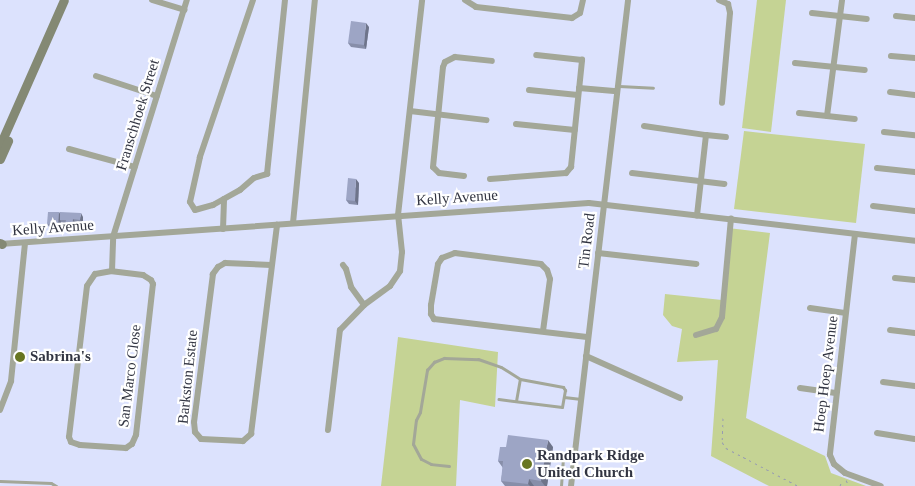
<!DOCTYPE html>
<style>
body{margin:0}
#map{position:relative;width:915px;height:486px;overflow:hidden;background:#dce2fd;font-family:"Times New Roman",serif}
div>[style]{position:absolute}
.green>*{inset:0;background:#c5d394}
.path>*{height:1px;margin-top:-0.5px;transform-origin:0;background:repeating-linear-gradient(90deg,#979bb1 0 2.5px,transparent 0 6.5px)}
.lane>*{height:3px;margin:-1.5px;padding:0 1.5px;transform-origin:1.5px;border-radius:1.5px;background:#a3a798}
.street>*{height:6px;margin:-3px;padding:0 3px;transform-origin:3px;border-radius:3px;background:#a3a798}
.secondary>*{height:9px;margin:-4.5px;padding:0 4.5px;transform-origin:4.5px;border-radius:4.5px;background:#848974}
.wall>*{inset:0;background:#878ea9}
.shaded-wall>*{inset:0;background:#6e748a}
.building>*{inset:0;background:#9da5c5}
.dots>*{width:14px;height:14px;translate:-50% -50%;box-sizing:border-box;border:2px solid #fff;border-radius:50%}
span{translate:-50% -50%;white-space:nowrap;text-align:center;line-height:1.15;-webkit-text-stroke:4.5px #fff;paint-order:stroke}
.street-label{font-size:15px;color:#323542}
.poi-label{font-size:15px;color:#323542;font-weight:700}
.left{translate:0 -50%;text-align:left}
</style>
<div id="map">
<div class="green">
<div style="clip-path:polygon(757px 0,786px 0,771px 132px,742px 128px)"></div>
<div style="clip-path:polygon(744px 131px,865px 144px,856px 223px,734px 209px)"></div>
<div style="clip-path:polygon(728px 228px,770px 233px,746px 418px,825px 456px,831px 473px,866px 486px,769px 486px,711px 456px,718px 360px,677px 362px,682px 329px,672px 326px,663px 315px,665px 294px,722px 300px)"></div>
<div style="clip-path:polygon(398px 337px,498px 352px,495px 407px,460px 400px,456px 486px,381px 486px)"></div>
</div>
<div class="path">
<div style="left:723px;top:418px;width:24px;rotate:92deg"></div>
<div style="left:722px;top:442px;width:7px;rotate:56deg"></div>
<div style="left:726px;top:448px;width:81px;rotate:27.8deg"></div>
<div style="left:846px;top:480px;width:7px;rotate:63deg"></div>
<div style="left:840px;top:486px;width:6px;rotate:-72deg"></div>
</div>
<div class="lane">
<div style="left:619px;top:86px;width:34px;rotate:3deg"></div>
<div style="left:564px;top:397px;width:17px;rotate:7deg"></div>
<div style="left:516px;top:401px;width:22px;rotate:-80deg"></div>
<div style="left:449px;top:466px;width:18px;rotate:-174deg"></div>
<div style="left:431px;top:464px;width:11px;rotate:-153deg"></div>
<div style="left:421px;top:459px;width:17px;rotate:-118deg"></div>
<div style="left:413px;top:444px;width:24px;rotate:-83deg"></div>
<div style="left:416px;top:420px;width:9px;rotate:-63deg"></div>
<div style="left:420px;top:412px;width:43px;rotate:-80.5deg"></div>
<div style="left:427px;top:370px;width:11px;rotate:-49deg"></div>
<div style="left:434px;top:362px;width:11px;rotate:-22deg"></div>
<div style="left:444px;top:358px;width:34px;rotate:2deg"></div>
<div style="left:478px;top:359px;width:24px;rotate:19deg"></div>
<div style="left:501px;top:367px;width:22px;rotate:32deg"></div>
<div style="left:520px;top:379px;width:44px;rotate:10.5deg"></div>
<div style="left:563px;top:387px;width:4px;rotate:56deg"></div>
<div style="left:565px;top:390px;width:17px;rotate:100deg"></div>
<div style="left:562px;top:407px;width:64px;rotate:-172.9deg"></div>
<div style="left:0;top:481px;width:51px;rotate:2.2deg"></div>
<div style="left:51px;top:483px;width:6px;rotate:31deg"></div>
<div style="left:561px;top:486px;width:28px;rotate:-86deg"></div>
<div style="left:563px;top:458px;width:5px;rotate:-37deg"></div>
<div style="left:567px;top:455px;width:8px"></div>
</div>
<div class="street">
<div style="left:152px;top:0;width:34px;rotate:17deg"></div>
<div style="left:253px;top:0;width:166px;rotate:108.7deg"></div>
<div style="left:200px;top:157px;width:46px;rotate:102.5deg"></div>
<div style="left:190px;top:202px;width:9px;rotate:58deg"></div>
<div style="left:195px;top:210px;width:19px;rotate:-16deg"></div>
<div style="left:213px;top:205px;width:31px;rotate:-29deg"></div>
<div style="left:240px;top:190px;width:18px;rotate:-41deg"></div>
<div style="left:254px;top:178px;width:14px;rotate:-17deg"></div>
<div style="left:267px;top:174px;width:175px;rotate:-84.1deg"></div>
<div style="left:465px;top:0;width:13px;rotate:32deg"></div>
<div style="left:476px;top:7px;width:97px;rotate:6.5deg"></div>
<div style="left:572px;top:18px;width:9px;rotate:-32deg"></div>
<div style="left:580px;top:13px;width:13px;rotate:-77deg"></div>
<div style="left:719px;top:0;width:10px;rotate:24deg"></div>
<div style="left:728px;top:4px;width:9px;rotate:77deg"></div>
<div style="left:730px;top:13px;width:90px;rotate:95.1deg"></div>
<div style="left:812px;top:13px;width:55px;rotate:6.2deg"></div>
<div style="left:896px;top:16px;width:19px;rotate:6deg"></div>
<div style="left:891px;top:56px;width:24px;rotate:5deg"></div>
<div style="left:795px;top:63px;width:70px;rotate:5.7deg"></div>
<div style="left:96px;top:76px;width:64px;rotate:18.2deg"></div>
<div style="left:579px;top:88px;width:38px;rotate:5deg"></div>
<div style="left:529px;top:90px;width:49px;rotate:5.8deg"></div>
<div style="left:890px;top:92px;width:25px;rotate:7deg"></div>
<div style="left:410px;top:111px;width:77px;rotate:6.8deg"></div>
<div style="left:799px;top:113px;width:56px;rotate:6.1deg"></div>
<div style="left:827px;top:116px;width:117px;rotate:-82.6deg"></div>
<div style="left:516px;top:124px;width:59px;rotate:5.8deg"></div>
<div style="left:644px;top:126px;width:63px;rotate:8.3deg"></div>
<div style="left:706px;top:135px;width:81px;rotate:96.4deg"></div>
<div style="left:884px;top:132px;width:31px;rotate:6deg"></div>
<div style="left:706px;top:135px;width:20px;rotate:6deg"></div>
<div style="left:69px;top:149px;width:68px;rotate:15.3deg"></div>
<div style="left:877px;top:168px;width:38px;rotate:6deg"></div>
<div style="left:632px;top:173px;width:93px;rotate:6.8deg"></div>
<div style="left:464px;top:176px;width:25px;rotate:-173deg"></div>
<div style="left:439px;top:173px;width:8px;rotate:-135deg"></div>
<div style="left:433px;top:167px;width:100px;rotate:-84.3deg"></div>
<div style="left:443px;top:67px;width:5px;rotate:-68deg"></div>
<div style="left:445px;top:62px;width:11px;rotate:-27deg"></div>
<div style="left:455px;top:57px;width:37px;rotate:6deg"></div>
<div style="left:490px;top:179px;width:76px;rotate:-4.5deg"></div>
<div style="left:566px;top:173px;width:8px;rotate:-50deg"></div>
<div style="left:571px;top:167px;width:108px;rotate:-84.1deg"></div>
<div style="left:582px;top:60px;width:46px;rotate:-173.8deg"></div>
<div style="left:873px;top:206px;width:42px;rotate:6.8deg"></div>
<div style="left:293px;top:223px;width:224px;rotate:-84.4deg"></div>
<div style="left:223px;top:229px;width:30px;rotate:-88deg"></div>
<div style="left:855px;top:234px;width:222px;rotate:96.5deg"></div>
<div style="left:830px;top:455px;width:10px;rotate:66deg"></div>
<div style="left:834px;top:464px;width:14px;rotate:39deg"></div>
<div style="left:845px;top:473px;width:38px;rotate:20deg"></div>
<div style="left:0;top:244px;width:590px;rotate:-3.98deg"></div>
<div style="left:589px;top:203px;width:328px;rotate:6.6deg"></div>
<div style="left:598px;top:253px;width:99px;rotate:6.4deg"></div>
<div style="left:271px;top:265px;width:46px;rotate:-177.5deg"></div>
<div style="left:225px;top:263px;width:8px;rotate:150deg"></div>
<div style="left:218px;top:267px;width:9px;rotate:126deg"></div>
<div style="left:213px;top:274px;width:149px;rotate:97.3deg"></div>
<div style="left:194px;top:422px;width:10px;rotate:84deg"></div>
<div style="left:195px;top:432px;width:9px;rotate:49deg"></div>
<div style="left:201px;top:439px;width:42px;rotate:2.7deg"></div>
<div style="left:243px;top:441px;width:11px;rotate:-41deg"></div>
<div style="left:251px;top:434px;width:211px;rotate:-82.9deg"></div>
<div style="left:343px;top:265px;width:5px;rotate:53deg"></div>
<div style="left:346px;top:269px;width:19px;rotate:74deg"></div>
<div style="left:351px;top:287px;width:22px;rotate:54deg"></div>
<div style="left:112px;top:271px;width:17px;rotate:170deg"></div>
<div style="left:95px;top:274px;width:14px;rotate:124deg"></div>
<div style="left:87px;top:286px;width:152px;rotate:96.8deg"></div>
<div style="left:69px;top:437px;width:5px;rotate:68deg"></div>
<div style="left:71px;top:442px;width:9px;rotate:18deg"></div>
<div style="left:80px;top:445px;width:46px;rotate:3.7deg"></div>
<div style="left:126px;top:448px;width:7px;rotate:-34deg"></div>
<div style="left:132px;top:444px;width:10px;rotate:-66deg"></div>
<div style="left:136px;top:435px;width:152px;rotate:-83.6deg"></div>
<div style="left:153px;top:284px;width:4px;rotate:-117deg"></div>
<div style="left:151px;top:280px;width:9px;rotate:-148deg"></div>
<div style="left:143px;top:275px;width:31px;rotate:-173deg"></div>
<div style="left:112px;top:271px;width:34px;rotate:-88deg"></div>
<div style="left:113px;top:237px;width:248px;rotate:-72.7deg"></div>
<div style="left:895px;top:278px;width:20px;rotate:6deg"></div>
<div style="left:810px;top:308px;width:35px;rotate:8deg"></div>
<div style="left:890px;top:330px;width:25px;rotate:7deg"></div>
<div style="left:543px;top:331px;width:52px;rotate:-82.3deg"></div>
<div style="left:550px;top:279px;width:9px;rotate:-108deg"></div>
<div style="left:547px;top:270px;width:8px;rotate:-135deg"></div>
<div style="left:541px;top:264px;width:87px;rotate:-172.7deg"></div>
<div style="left:455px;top:253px;width:14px;rotate:159deg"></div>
<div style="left:442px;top:258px;width:7px;rotate:124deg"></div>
<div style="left:438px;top:264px;width:42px;rotate:99.7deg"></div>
<div style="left:431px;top:305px;width:9px;rotate:90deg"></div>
<div style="left:431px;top:314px;width:6px;rotate:59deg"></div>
<div style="left:434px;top:319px;width:154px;rotate:6.7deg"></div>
<div style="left:696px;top:335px;width:21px;rotate:-17deg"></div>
<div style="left:716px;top:329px;width:13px;rotate:-63deg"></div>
<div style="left:722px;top:317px;width:99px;rotate:-84.8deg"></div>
<div style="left:586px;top:356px;width:103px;rotate:24.1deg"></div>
<div style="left:883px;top:382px;width:32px;rotate:7deg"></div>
<div style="left:800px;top:388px;width:36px;rotate:8deg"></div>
<div style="left:0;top:410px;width:31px;rotate:-69deg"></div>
<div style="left:11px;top:381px;width:138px;rotate:-84.2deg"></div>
<div style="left:328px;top:430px;width:101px;rotate:-83.2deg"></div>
<div style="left:340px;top:330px;width:35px;rotate:-46deg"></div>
<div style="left:364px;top:305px;width:32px;rotate:-36deg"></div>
<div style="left:390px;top:286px;width:18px;rotate:-56deg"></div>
<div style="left:400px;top:271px;width:19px;rotate:-84deg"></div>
<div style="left:402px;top:252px;width:37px;rotate:-96deg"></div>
<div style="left:398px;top:215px;width:216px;rotate:-83.6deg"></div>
<div style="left:877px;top:433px;width:38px;rotate:9deg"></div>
<div style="left:571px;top:486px;width:489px;rotate:-83.3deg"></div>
</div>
<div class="secondary">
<div style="left:0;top:145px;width:158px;rotate:-66.2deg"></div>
<div style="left:0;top:159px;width:20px;rotate:-66deg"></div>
<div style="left:0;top:243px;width:2px;rotate:27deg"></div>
</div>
<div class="wall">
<div style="clip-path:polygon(369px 27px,366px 49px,351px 47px,348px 43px)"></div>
<div style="clip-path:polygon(359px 183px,358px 205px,349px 204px,346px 200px)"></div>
<div style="clip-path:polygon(59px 212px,60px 214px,83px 217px,83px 224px,76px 223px,75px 230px,68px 229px,65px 224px,63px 224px,61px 222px,61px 229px,50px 228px,47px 224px)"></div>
<div style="clip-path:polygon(506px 447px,553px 447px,547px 486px,505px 486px,501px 481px,503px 468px,498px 461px)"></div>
</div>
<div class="shaded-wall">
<div style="clip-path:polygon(366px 23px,369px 27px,366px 49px,364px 45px)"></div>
<div style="clip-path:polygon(356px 179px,359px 183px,358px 205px,355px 201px)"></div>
<div style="clip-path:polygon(59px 212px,61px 216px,60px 220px,61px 222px,61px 229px,58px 225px)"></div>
<div style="clip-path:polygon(81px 213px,83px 217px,83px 224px,80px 220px)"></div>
<div style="clip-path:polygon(73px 219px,76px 223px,75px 230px,72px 226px)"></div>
<div style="clip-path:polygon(548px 440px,553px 447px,547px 486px,545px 486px,541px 481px)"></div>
<div style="clip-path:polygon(529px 479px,534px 486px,530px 486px,528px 484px)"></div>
</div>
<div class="building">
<div style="clip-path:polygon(351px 21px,366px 23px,364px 45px,348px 43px)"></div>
<div style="clip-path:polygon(348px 178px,356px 179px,355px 201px,346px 200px)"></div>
<div style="clip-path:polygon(48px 212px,59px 212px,58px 225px,47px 224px)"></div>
<div style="clip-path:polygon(60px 212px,81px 213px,80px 220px,73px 219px,72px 226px,65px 225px,66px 220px,60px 220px)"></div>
<div style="clip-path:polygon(508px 435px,548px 440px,541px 481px,529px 479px,528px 484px,501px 481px,503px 461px,498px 461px,500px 447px,506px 447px)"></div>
</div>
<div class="dots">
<div style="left:20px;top:357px;background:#687622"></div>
<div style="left:527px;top:464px;background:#687622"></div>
</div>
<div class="street-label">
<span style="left:138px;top:115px;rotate:-73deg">Franschhoek Street</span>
<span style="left:457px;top:198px;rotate:-4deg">Kelly Avenue</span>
<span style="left:53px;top:228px;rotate:-4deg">Kelly Avenue</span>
<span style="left:587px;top:241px;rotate:-83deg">Tin Road</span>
<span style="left:826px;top:374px;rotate:-83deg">Hoep Hoep Avenue</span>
<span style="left:130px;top:376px;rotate:-83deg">San Marco Close</span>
<span style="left:188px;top:377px;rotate:-84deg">Barkston Estate</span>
</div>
<div class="poi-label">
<span class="left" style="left:30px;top:357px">Sabrina's</span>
<span class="left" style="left:537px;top:464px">Randpark Ridge<br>United Church</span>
</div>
</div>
